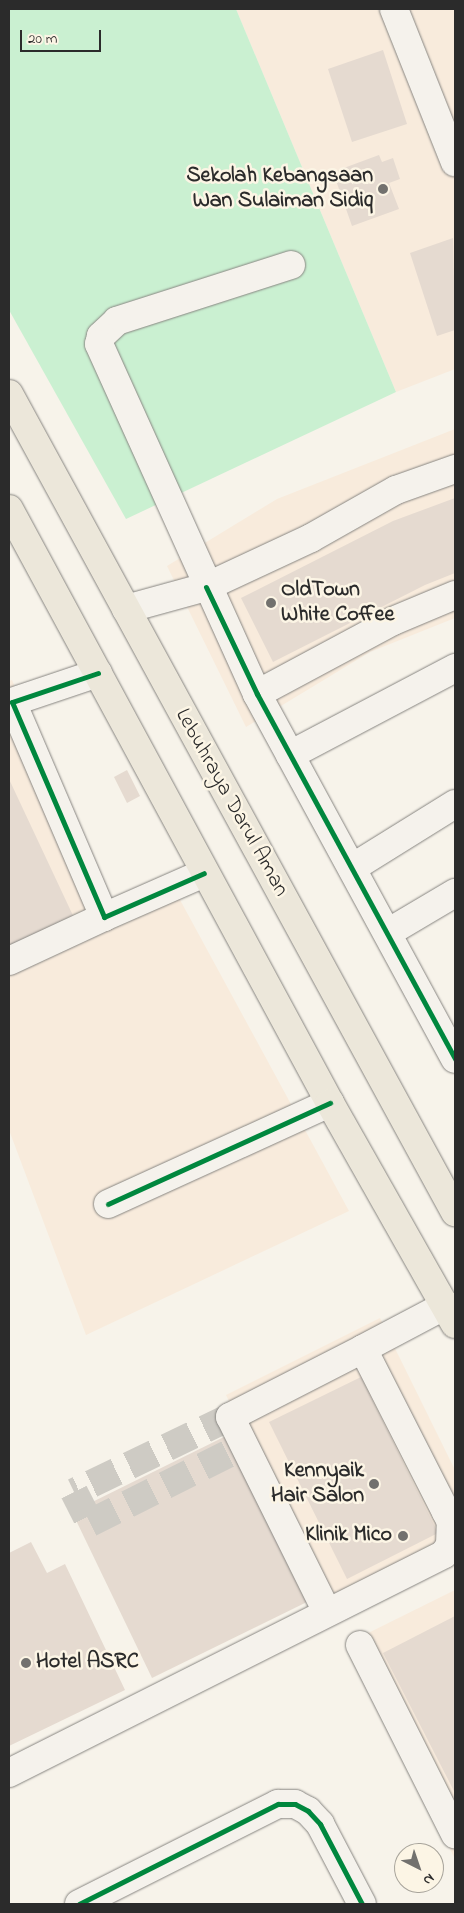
<!DOCTYPE html>
<style>
body{margin:0}
#map{position:relative;width:464px;height:1913px;overflow:hidden;background:#f7f3ea;font-family:"Indie Flower",sans-serif}
div>[style]{position:absolute}
.built>*{inset:0;background:#f8ebdc}
.green>*{inset:0;background:#caf0d1}
.building>*{inset:0;background:#e5dad0}
.minor-tunnel>*{height:28px;margin-top:-14px;transform-origin:0;background:repeating-linear-gradient(90deg,#cecbc4 0 28px,transparent 0 42px)}
.roads{filter:drop-shadow(0 0 1px #878581) drop-shadow(0 0 1px #878581)}
.minor>*{height:28px;margin:-14px;padding:0 14px;transform-origin:14px;border-radius:14px;background:#f5f2ec}
.major>*{height:28px;margin:-14px;padding:0 14px;transform-origin:14px;border-radius:14px;background:#ece7da}
.cycleway>*{height:5px;margin:-2.5px;padding:0 2.5px;transform-origin:2.5px;border-radius:2.5px;background:#00873e}
.dots>*{width:14px;height:14px;translate:-50% -50%;box-sizing:border-box;border:2px solid #fcf5e5;border-radius:50%}
span{translate:-50% -50%;white-space:nowrap;text-align:center;line-height:1.15;-webkit-text-stroke:5px #fcf5e5;paint-order:stroke}
.poi-label{font-size:22px;color:#2b2b2b;font-weight:700}
.right{translate:-100% -50%;text-align:right}
.left{translate:0 -50%;text-align:left}
.street-label{font-size:22px;color:#2b2b2b}
.frame{position:absolute;inset:0;border:10px solid #2b2b2b;pointer-events:none}
.north{position:absolute;left:394px;top:1843px;width:50px;height:50px;box-sizing:border-box;background:#fcf5e5;border:1px solid #a8a49b;border-radius:50%;rotate:139deg;font-size:14px;font-weight:700;line-height:20px;text-align:center;color:#2b2b2b}
.north::after{content:'';display:block;margin:auto;width:18px;height:22px;background:#72716e;clip-path:polygon(50% 0,100% 100%,50% 72%,0 100%)}
.scale{position:absolute;left:20px;top:30px;width:81px;height:22px;box-sizing:border-box;border:2px solid #2b2b2b;border-top:0;padding-left:6px;font-size:15px;line-height:18px;white-space:nowrap;color:#2b2b2b;-webkit-text-stroke:4px #fcf5e5;paint-order:stroke}
</style>
<div id="map">
<div class="built">
<div style="clip-path:polygon(236px 9px,455px 9px,455px 369px,396px 392px)"></div>
<div style="clip-path:polygon(455px 429px,455px 618px,370px 652px,246px 727px,167px 566px,277px 499px)"></div>
<div style="clip-path:polygon(12px 680px,119px 925px,179px 898px,349px 1211px,86px 1335px,9px 1130px,9px 681px)"></div>
<div style="clip-path:polygon(380px 1318px,455px 1470px,455px 1564px,339px 1622px,226px 1395px)"></div>
<div style="clip-path:polygon(455px 1590px,455px 1859px,346px 1644px)"></div>
</div>
<div class="green">
<div style="clip-path:polygon(9px 9px,236px 9px,396px 392px,126px 519px,9px 310px)"></div>
</div>
<div class="building">
<div style="clip-path:polygon(383px 50px,407px 124px,352px 142px,328px 69px)"></div>
<div style="clip-path:polygon(379px 155px,382px 162px,393px 158px,400px 179px,389px 183px,399px 209px,352px 226px,333px 172px)"></div>
<div style="clip-path:polygon(453px 238px,455px 330px,437px 336px,410px 253px)"></div>
<div style="clip-path:polygon(455px 498px,455px 573px,425px 585px,273px 662px,241px 598px,393px 521px)"></div>
<div style="clip-path:polygon(127px 770px,140px 796px,127px 803px,114px 777px)"></div>
<div style="clip-path:polygon(9px 779px,76px 922px,9px 953px)"></div>
<div style="clip-path:polygon(361px 1377px,438px 1533px,347px 1579px,269px 1422px)"></div>
<div style="clip-path:polygon(230px 1434px,311px 1600px,152px 1678px,72px 1512px)"></div>
<div style="clip-path:polygon(31px 1542px,47px 1573px,65px 1564px,125px 1690px,9px 1746px,9px 1553px)"></div>
<div style="clip-path:polygon(455px 1616px,455px 1793px,383px 1653px)"></div>
</div>
<div class="minor-tunnel">
<div style="left:230px;top:1417px;width:173px;rotate:154.3deg"></div>
<div style="left:74px;top:1492px;width:35px;rotate:63deg"></div>
<div style="left:90px;top:1523px;width:172px;rotate:-26.6deg"></div>
</div>
<div class="roads">
<div class="minor">
<div style="left:394px;top:9px;width:165px;rotate:68.3deg"></div>
<div style="left:291px;top:265px;width:183px;rotate:162.2deg"></div>
<div style="left:117px;top:321px;width:22px;rotate:137deg"></div>
<div style="left:101px;top:336px;width:8px;rotate:104deg"></div>
<div style="left:99px;top:344px;width:384px;rotate:65.7deg"></div>
<div style="left:257px;top:694px;width:415px;rotate:61.5deg"></div>
<div style="left:126px;top:609px;width:83px;rotate:-15.4deg"></div>
<div style="left:206px;top:587px;width:116px;rotate:-25deg"></div>
<div style="left:311px;top:538px;width:98px;rotate:-29.5deg"></div>
<div style="left:396px;top:490px;width:63px;rotate:-19.6deg"></div>
<div style="left:98px;top:673px;width:91px;rotate:161.4deg"></div>
<div style="left:12px;top:702px;width:234px;rotate:66.8deg"></div>
<div style="left:104px;top:917px;width:109px;rotate:-23.7deg"></div>
<div style="left:257px;top:694px;width:154px;rotate:-28.2deg"></div>
<div style="left:393px;top:621px;width:67px;rotate:-22.8deg"></div>
<div style="left:290px;top:755px;width:187px;rotate:-27.8deg"></div>
<div style="left:352px;top:868px;width:121px;rotate:-31.9deg"></div>
<div style="left:389px;top:932px;width:77px;rotate:-30.6deg"></div>
<div style="left:9px;top:961px;width:105px;rotate:-24.9deg"></div>
<div style="left:108px;top:1204px;width:244px;rotate:-24.5deg"></div>
<div style="left:446px;top:1305px;width:94px;rotate:152.1deg"></div>
<div style="left:363px;top:1349px;width:183px;rotate:63deg"></div>
<div style="left:446px;top:1512px;width:11px;rotate:63deg"></div>
<div style="left:451px;top:1522px;width:4px;rotate:-27deg"></div>
<div style="left:327px;top:1612px;width:218px;rotate:-116.4deg"></div>
<div style="left:230px;top:1417px;width:149px;rotate:-27.1deg"></div>
<div style="left:360px;top:1645px;width:212px;rotate:63.3deg"></div>
<div style="left:9px;top:1773px;width:487px;rotate:-26.7deg"></div>
<div style="left:444px;top:1554px;width:11px;rotate:-56deg"></div>
<div style="left:450px;top:1545px;width:23px;rotate:-88deg"></div>
<div style="left:79px;top:1904px;width:223px;rotate:-26.7deg"></div>
<div style="left:278px;top:1804px;width:17px"></div>
<div style="left:295px;top:1804px;width:15px;rotate:28deg"></div>
<div style="left:308px;top:1811px;width:18px;rotate:47deg"></div>
<div style="left:320px;top:1824px;width:90px;rotate:62.3deg"></div>
</div>
<div class="major">
<div style="left:9px;top:394px;width:932px;rotate:61.4deg"></div>
<div style="left:9px;top:509px;width:675px;rotate:61.61deg"></div>
<div style="left:330px;top:1103px;width:254px;rotate:60.5deg"></div>
</div>
</div>
<div class="cycleway">
<div style="left:206px;top:587px;width:119px;rotate:64.5deg"></div>
<div style="left:257px;top:694px;width:415px;rotate:61.5deg"></div>
<div style="left:98px;top:673px;width:91px;rotate:161.4deg"></div>
<div style="left:12px;top:702px;width:234px;rotate:66.8deg"></div>
<div style="left:104px;top:917px;width:109px;rotate:-23.7deg"></div>
<div style="left:108px;top:1204px;width:244px;rotate:-24.5deg"></div>
<div style="left:79px;top:1904px;width:223px;rotate:-26.7deg"></div>
<div style="left:278px;top:1804px;width:17px"></div>
<div style="left:295px;top:1804px;width:15px;rotate:28deg"></div>
<div style="left:308px;top:1811px;width:18px;rotate:47deg"></div>
<div style="left:320px;top:1824px;width:90px;rotate:62.3deg"></div>
</div>
<div class="dots">
<div style="left:383px;top:189px;background:#72716e"></div>
<div style="left:271px;top:603px;background:#72716e"></div>
<div style="left:374px;top:1484px;background:#72716e"></div>
<div style="left:403px;top:1536px;background:#72716e"></div>
<div style="left:26px;top:1663px;background:#72716e"></div>
</div>
<div class="poi-label">
<span class="right" style="left:373px;top:189px">Sekolah Kebangsaan<br>Wan Sulaiman Sidiq</span>
<span class="left" style="left:281px;top:603px">OldTown<br>White Coffee</span>
<span class="right" style="left:364px;top:1484px">Kennyaik<br>Hair Salon</span>
<span class="right" style="left:392px;top:1536px">Klinik Mico</span>
<span class="left" style="left:36px;top:1663px">Hotel ASRC</span>
</div>
<div class="street-label">
<span style="left:231px;top:803px;rotate:61deg">Lebuhraya Darul Aman</span>
</div>
<div class="frame"></div>
<div class="north">N</div>
<div class="scale">20 m</div>
</div>
